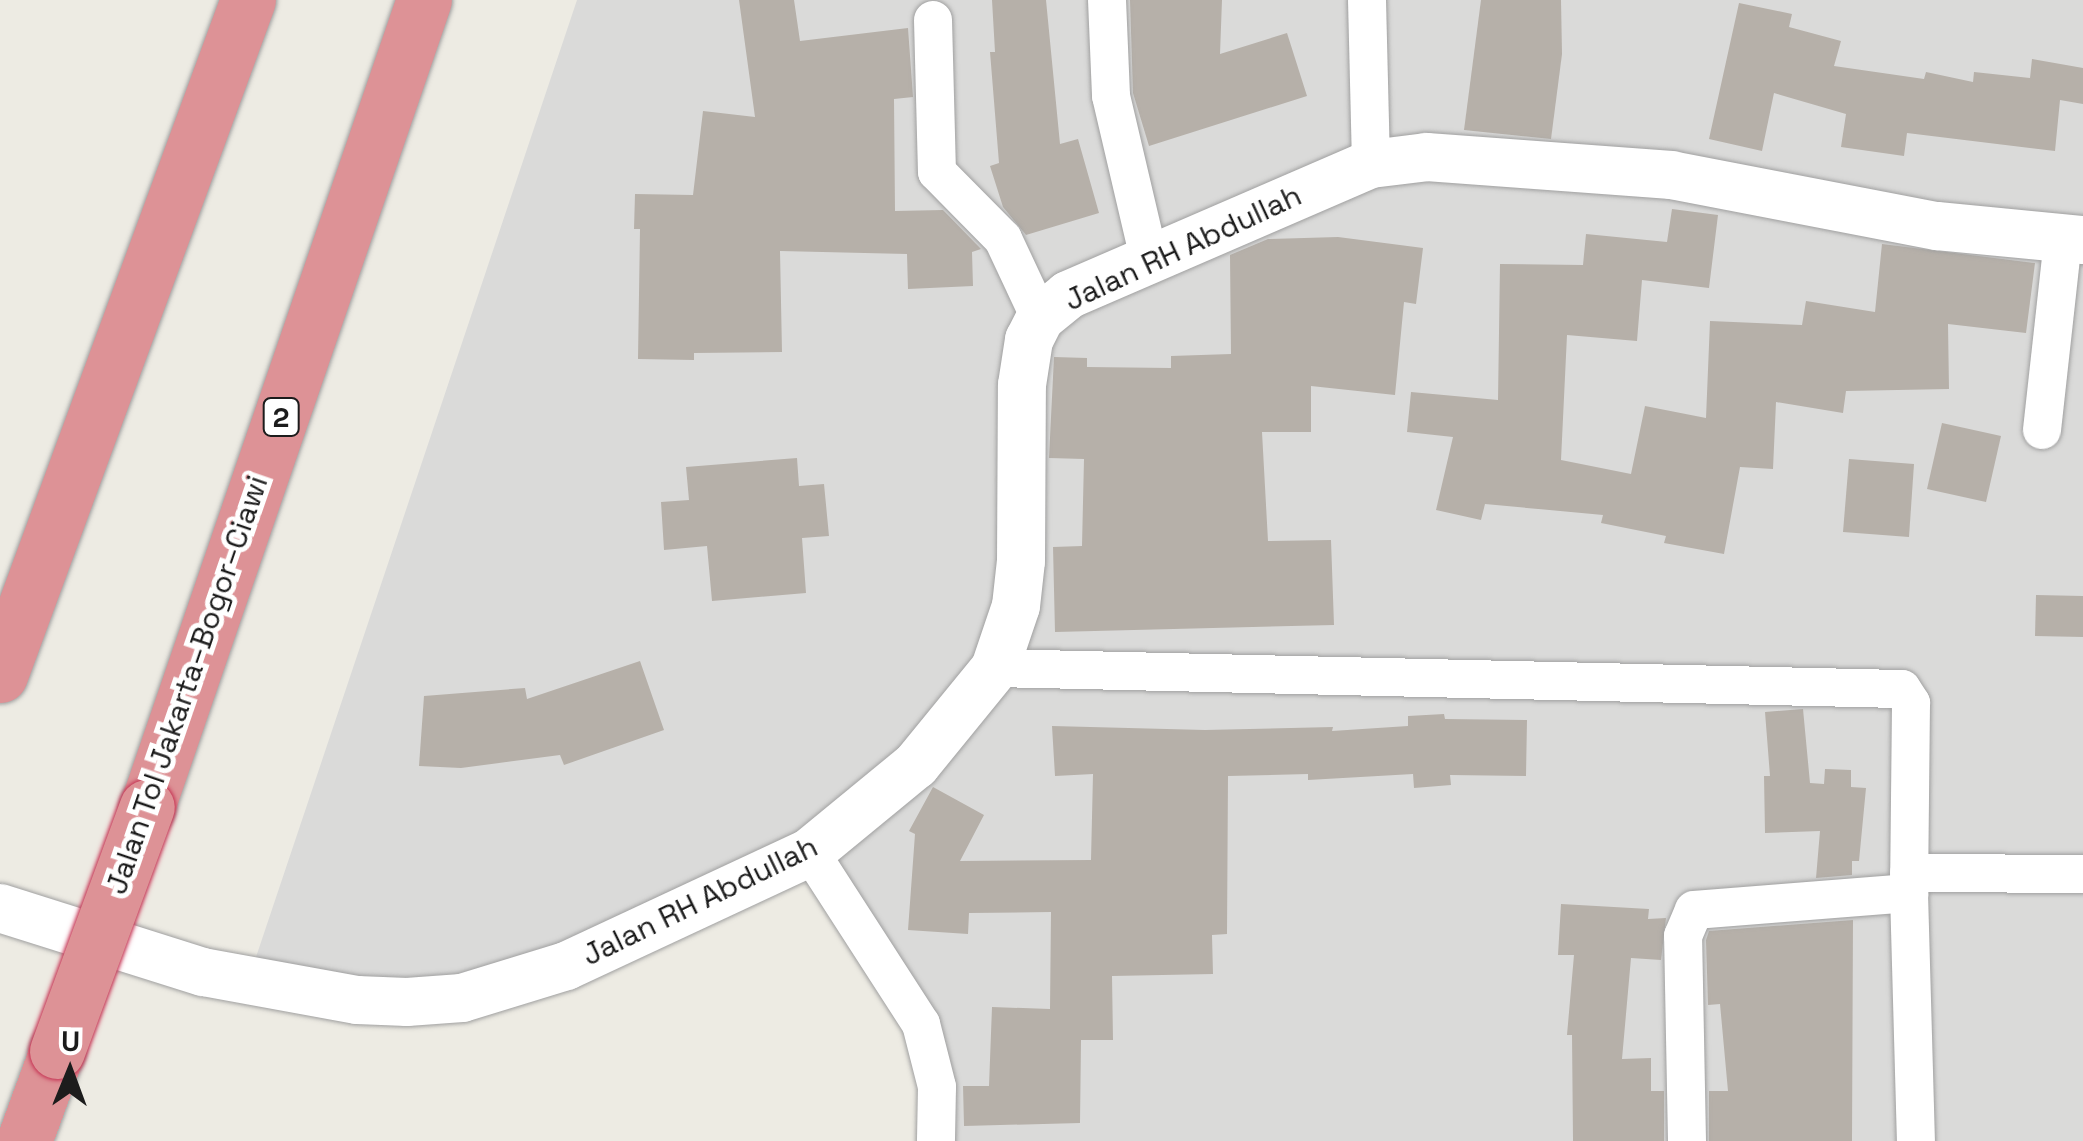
<!DOCTYPE html>
<meta charset="utf-8">
<style>
body{margin:0}
#map{position:relative;width:2083px;height:1141px;overflow:hidden;background:#edebe3;font-family:"Space Grotesk",sans-serif}
div>[style]{position:absolute}
.residential>*{inset:0;background:#dadad9}
.building>*{inset:0;background:#b6b0a9}
.roads{filter:drop-shadow(0 0 2px #a0a0a0) drop-shadow(0 0 2px #a0a0a0)}
.minor>*{height:38px;margin:-19px;padding:0 19px;transform-origin:19px;border-radius:19px;background:#fff}
.tertiary>*{height:48px;margin:-24px;padding:0 24px;transform-origin:24px;border-radius:24px;background:#fff}
.motorway>*{height:55px;margin:-27.5px;padding:0 27.5px;transform-origin:27.5px;border-radius:27.5px;background:#dd9296}
.bridges{filter:drop-shadow(0 0 2px #c63454) drop-shadow(0 0 2px #c63454)}
.motorway-bridge>*{height:55px;margin:-27.5px;padding:0 27.5px;transform-origin:27.5px;border-radius:27.5px;background:#dd9296}
span{translate:-50% -50%;white-space:nowrap;text-align:center;line-height:1.15;-webkit-text-stroke:10px #fff;paint-order:stroke}
.shield-label span{padding:2px 8px;background:#fff;border:2px solid;border-radius:8px;-webkit-text-stroke-width:0}
.shield-label{font-size:28px;color:#1c1c1c;font-weight:700}
.street-label{font-size:30px;color:#1c1c1c}
.north{position:absolute;left:20px;top:1021px;width:100px;height:100px;-webkit-text-stroke:8px #fff;paint-order:stroke;rotate:1deg;font-size:28px;font-weight:700;line-height:40px;text-align:center;color:#1c1c1c}
.north::after{content:'';display:block;margin:auto;width:35px;height:45px;background:#1c1c1c;clip-path:polygon(50% 0,100% 100%,50% 72%,0 100%)}
</style>
<div id="map">
<div class="residential">
<div style="clip-path:polygon(577px 0,2083px 0,2083px 1141px,936px 1141px,937px 1086px,809px 852px,519px 983px,248px 981px)"></div>
</div>
<div class="building">
<div style="clip-path:polygon(739px 0,794px 0,800px 41px,908px 28px,913px 97px,894px 99px,895px 211px,943px 210px,981px 249px,972px 252px,973px 286px,908px 289px,907px 254px,780px 251px,782px 352px,694px 353px,694px 360px,638px 359px,640px 229px,634px 229px,635px 194px,693px 195px,703px 111px,755px 117px)"></div>
<div style="clip-path:polygon(992px 0,1046px 0,1060px 144px,1078px 139px,1099px 213px,1026px 235px,1003px 207px,990px 166px,999px 163px,990px 52px,995px 52px)"></div>
<div style="clip-path:polygon(1130px 0,1222px 0,1220px 54px,1287px 33px,1307px 96px,1149px 146px,1133px 93px)"></div>
<div style="clip-path:polygon(1481px 0,1561px 0,1562px 54px,1551px 139px,1464px 130px)"></div>
<div style="clip-path:polygon(1739px 3px,1792px 14px,1789px 27px,1841px 41px,1834px 66px,1924px 79px,1926px 72px,1973px 82px,1974px 72px,2030px 78px,2032px 59px,2083px 68px,2083px 104px,2060px 100px,2055px 151px,1907px 133px,1904px 156px,1841px 147px,1846px 114px,1774px 93px,1762px 151px,1709px 139px)"></div>
<div style="clip-path:polygon(1672px 209px,1718px 215px,1709px 288px,1642px 280px,1637px 341px,1567px 335px,1561px 460px,1631px 474px,1645px 406px,1706px 418px,1710px 321px,1802px 325px,1806px 301px,1875px 312px,1882px 244px,2035px 263px,2026px 333px,1948px 324px,1949px 389px,1846px 391px,1843px 413px,1776px 402px,1773px 469px,1740px 467px,1724px 554px,1664px 543px,1666px 536px,1601px 523px,1603px 515px,1485px 504px,1481px 520px,1436px 510px,1453px 437px,1407px 432px,1411px 392px,1498px 400px,1500px 264px,1583px 265px,1586px 234px,1667px 242px)"></div>
<div style="clip-path:polygon(1338px 237px,1423px 248px,1416px 304px,1404px 302px,1395px 395px,1311px 386px,1311px 432px,1262px 432px,1268px 541px,1331px 540px,1334px 625px,1055px 632px,1053px 547px,1082px 546px,1084px 459px,1049px 458px,1054px 357px,1087px 358px,1087px 367px,1171px 368px,1171px 356px,1231px 354px,1230px 255px,1268px 239px)"></div>
<div style="clip-path:polygon(1942px 423px,2001px 436px,1986px 502px,1927px 489px)"></div>
<div style="clip-path:polygon(797px 458px,799px 486px,824px 484px,829px 536px,802px 538px,806px 593px,712px 601px,707px 546px,664px 550px,661px 502px,689px 500px,686px 467px)"></div>
<div style="clip-path:polygon(1849px 459px,1914px 464px,1909px 537px,1843px 532px)"></div>
<div style="clip-path:polygon(2036px 595px,2083px 596px,2083px 637px,2035px 636px)"></div>
<div style="clip-path:polygon(640px 661px,664px 730px,564px 765px,560px 755px,461px 768px,419px 766px,424px 696px,525px 688px,527px 699px)"></div>
<div style="clip-path:polygon(1803px 709px,1810px 783px,1824px 784px,1825px 769px,1851px 770px,1851px 787px,1866px 788px,1859px 861px,1852px 861px,1852px 875px,1816px 878px,1820px 831px,1765px 833px,1764px 776px,1770px 776px,1765px 712px)"></div>
<div style="clip-path:polygon(1444px 714px,1445px 719px,1527px 720px,1526px 776px,1450px 775px,1451px 785px,1414px 788px,1413px 774px,1308px 780px,1308px 774px,1228px 776px,1227px 934px,1212px 935px,1213px 974px,1112px 976px,1113px 1040px,1081px 1040px,1080px 1123px,964px 1126px,963px 1086px,989px 1086px,992px 1007px,1050px 1009px,1051px 912px,969px 913px,968px 934px,908px 930px,915px 834px,909px 831px,933px 787px,984px 815px,960px 861px,1091px 860px,1093px 774px,1055px 776px,1052px 726px,1205px 730px,1333px 727px,1332px 731px,1408px 726px,1408px 716px)"></div>
<div style="clip-path:polygon(1561px 904px,1649px 909px,1648px 919px,1666px 918px,1661px 960px,1631px 958px,1622px 1059px,1651px 1058px,1651px 1091px,1664px 1091px,1664px 1141px,1573px 1141px,1572px 1035px,1567px 1035px,1574px 955px,1558px 955px)"></div>
<div style="clip-path:polygon(1853px 920px,1852px 1141px,1709px 1141px,1709px 1091px,1728px 1091px,1720px 1004px,1708px 1005px,1706px 940px,1709px 931px)"></div>
</div>
<div class="roads">
<div class="minor">
<div style="left:1107px;top:0;width:96px;rotate:87.6deg"></div>
<div style="left:1111px;top:96px;width:166px;rotate:76.8deg"></div>
<div style="left:1367px;top:0;width:164px;rotate:88.6deg"></div>
<div style="left:933px;top:20px;width:152px;rotate:88.5deg"></div>
<div style="left:937px;top:172px;width:94px;rotate:45.4deg"></div>
<div style="left:1003px;top:239px;width:87px;rotate:64.9deg"></div>
<div style="left:2042px;top:430px;width:191px;rotate:-83.7deg"></div>
<div style="left:995px;top:668px;width:907px;rotate:1.33deg"></div>
<div style="left:1902px;top:689px;width:17px;rotate:57deg"></div>
<div style="left:1911px;top:703px;width:190px;rotate:90.6deg"></div>
<div style="left:1909px;top:893px;width:248px;rotate:88.4deg"></div>
<div style="left:810px;top:852px;width:205px;rotate:57.2deg"></div>
<div style="left:921px;top:1024px;width:65px;rotate:75.7deg"></div>
<div style="left:937px;top:1087px;width:54px;rotate:91.1deg"></div>
<div style="left:1909px;top:873px;width:174px;rotate:0.3deg"></div>
<div style="left:1687px;top:1141px;width:205px;rotate:-91.1deg"></div>
<div style="left:1683px;top:936px;width:28px;rotate:-67deg"></div>
<div style="left:1694px;top:910px;width:216px;rotate:-4.5deg"></div>
</div>
<div class="tertiary">
<div style="left:0;top:908px;width:213px;rotate:17.5deg"></div>
<div style="left:203px;top:972px;width:157px;rotate:10.3deg"></div>
<div style="left:357px;top:1000px;width:50px;rotate:2.3deg"></div>
<div style="left:407px;top:1002px;width:55px;rotate:-4.2deg"></div>
<div style="left:462px;top:998px;width:109px;rotate:-17.1deg"></div>
<div style="left:566px;top:966px;width:269px;rotate:-25deg"></div>
<div style="left:810px;top:852px;width:137px;rotate:-39.4deg"></div>
<div style="left:916px;top:765px;width:125px;rotate:-50.8deg"></div>
<div style="left:995px;top:668px;width:65px;rotate:-71.3deg"></div>
<div style="left:1016px;top:606px;width:45px;rotate:-83.7deg"></div>
<div style="left:1021px;top:561px;width:176px;rotate:-89.7deg"></div>
<div style="left:1022px;top:385px;width:46px;rotate:-81.2deg"></div>
<div style="left:1029px;top:340px;width:25px;rotate:-63deg"></div>
<div style="left:1040px;top:318px;width:36px;rotate:-39deg"></div>
<div style="left:1068px;top:295px;width:330px;rotate:-23.4deg"></div>
<div style="left:1371px;top:164px;width:56px;rotate:-7.1deg"></div>
<div style="left:1427px;top:157px;width:245px;rotate:4.2deg"></div>
<div style="left:1671px;top:175px;width:271px;rotate:10.9deg"></div>
<div style="left:1937px;top:226px;width:147px;rotate:5.5deg"></div>
</div>
<div class="motorway">
<div style="left:0;top:675px;width:719px;rotate:-69.83deg"></div>
<div style="left:147px;top:807px;width:853px;rotate:-71.06deg"></div>
<div style="left:24px;top:1141px;width:96px;rotate:-69.9deg"></div>
</div>
</div>
<div class="bridges">
<div class="motorway-bridge">
<div style="left:57px;top:1051px;width:260px;rotate:-69.8deg"></div>
</div>
</div>
<div class="shield-label">
<span style="left:281px;top:417px">2</span>
</div>
<div class="street-label">
<span style="left:1183px;top:248px;rotate:-25deg">Jalan RH Abdullah</span>
<span style="left:187px;top:685px;rotate:-71deg">Jalan Tol Jakarta–Bogor–Ciawi</span>
<span style="left:700px;top:901px;rotate:-26deg">Jalan RH Abdullah</span>
</div>
<div class="north">U</div>
</div>
